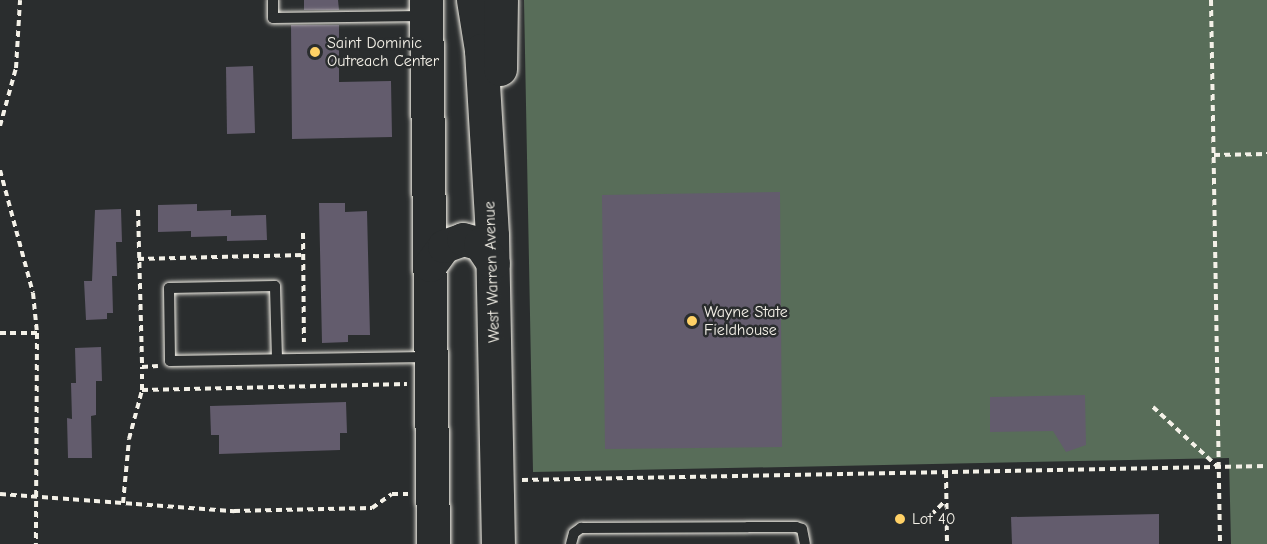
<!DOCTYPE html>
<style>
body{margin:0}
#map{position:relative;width:1267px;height:544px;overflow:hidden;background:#2a2d2e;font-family:"Comic Neue",sans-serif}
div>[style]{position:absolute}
.green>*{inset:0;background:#586d59}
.building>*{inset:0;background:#635c6d}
.path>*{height:4px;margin-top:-2px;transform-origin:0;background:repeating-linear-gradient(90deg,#f4f1e8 0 6px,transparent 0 10.5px)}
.roads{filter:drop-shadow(0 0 2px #f4f1e8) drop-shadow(0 0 2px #f4f1e8)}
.lane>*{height:10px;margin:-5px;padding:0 5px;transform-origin:5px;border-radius:5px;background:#2a2d2e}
.primary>*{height:33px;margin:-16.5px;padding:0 16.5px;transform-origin:16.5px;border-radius:16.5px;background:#2a2d2e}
.dots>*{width:16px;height:16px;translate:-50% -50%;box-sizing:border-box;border:3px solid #2a2d2e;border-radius:50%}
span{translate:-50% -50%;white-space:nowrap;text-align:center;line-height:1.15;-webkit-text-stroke:5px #2a2d2e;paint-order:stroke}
.poi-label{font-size:16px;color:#f4f1e8}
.left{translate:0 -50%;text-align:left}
.street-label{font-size:16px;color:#f4f1e8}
</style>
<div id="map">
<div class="green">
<div style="clip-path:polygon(524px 0,1267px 0,1267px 544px,1231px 544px,1229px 458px,533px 472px)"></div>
</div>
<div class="building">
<div style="clip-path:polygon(304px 0,338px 0,339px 10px,304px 10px)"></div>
<div style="clip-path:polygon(291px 25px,339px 25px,339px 82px,391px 81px,392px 137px,292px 139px)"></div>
<div style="clip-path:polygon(253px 66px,255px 133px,227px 134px,226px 67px)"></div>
<div style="clip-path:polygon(780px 192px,782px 447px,605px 449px,602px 195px)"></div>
<div style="clip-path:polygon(319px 203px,345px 203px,345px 212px,367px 211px,370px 335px,348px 335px,348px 342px,322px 343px)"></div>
<div style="clip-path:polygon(197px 204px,197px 211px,231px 210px,231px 216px,266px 215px,267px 240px,227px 241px,227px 236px,191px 237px,191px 231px,158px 232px,158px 205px)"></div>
<div style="clip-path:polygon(121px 209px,122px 242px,116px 242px,117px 276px,112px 276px,113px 313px,107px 313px,107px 319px,86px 320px,84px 281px,92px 281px,95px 210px)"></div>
<div style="clip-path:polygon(101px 347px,102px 381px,96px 381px,96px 415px,91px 416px,92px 458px,68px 458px,67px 418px,72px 419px,71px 383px,76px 383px,75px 348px)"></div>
<div style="clip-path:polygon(1085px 395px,1086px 445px,1066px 452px,1053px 431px,990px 432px,990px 397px)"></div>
<div style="clip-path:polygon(346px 402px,347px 433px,340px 433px,340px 450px,219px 454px,219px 435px,211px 435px,210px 406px)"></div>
<div style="clip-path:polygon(1159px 514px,1159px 544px,1012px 544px,1011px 517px)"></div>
</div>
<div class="path">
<div style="left:1211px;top:0;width:544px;rotate:89.05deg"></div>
<div style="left:0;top:126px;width:60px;rotate:-74.6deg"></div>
<div style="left:16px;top:68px;width:68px;rotate:-86.6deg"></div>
<div style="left:1214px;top:155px;width:53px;rotate:-1.1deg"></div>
<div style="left:0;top:170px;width:127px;rotate:75deg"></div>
<div style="left:33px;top:293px;width:40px;rotate:84.3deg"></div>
<div style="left:37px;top:333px;width:211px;rotate:90.3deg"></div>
<div style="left:138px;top:210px;width:157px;rotate:88.5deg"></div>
<div style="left:303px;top:233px;width:109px;rotate:89.5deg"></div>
<div style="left:138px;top:259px;width:165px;rotate:-1.4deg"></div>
<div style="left:0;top:333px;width:37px"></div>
<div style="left:142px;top:390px;width:265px;rotate:-1.3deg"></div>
<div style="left:1153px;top:407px;width:88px;rotate:42.7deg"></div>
<div style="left:946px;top:472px;width:72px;rotate:89.2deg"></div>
<div style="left:522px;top:480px;width:745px;rotate:-1.08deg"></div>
<div style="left:0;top:494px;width:235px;rotate:4.2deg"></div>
<div style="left:234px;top:511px;width:138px;rotate:-1.2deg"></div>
<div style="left:372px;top:508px;width:24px;rotate:-35deg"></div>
<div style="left:392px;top:494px;width:16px"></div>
<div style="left:123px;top:503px;width:64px;rotate:-84.6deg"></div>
<div style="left:129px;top:439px;width:51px;rotate:-75.1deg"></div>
<div style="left:142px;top:390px;width:23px;rotate:-90deg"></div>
<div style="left:142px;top:367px;width:16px;rotate:-4deg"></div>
<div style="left:931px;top:515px;width:20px;rotate:-45deg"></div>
</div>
<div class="roads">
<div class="lane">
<div style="left:273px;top:0;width:18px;rotate:90deg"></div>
<div style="left:273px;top:18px;width:149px;rotate:-0.8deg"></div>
<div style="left:277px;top:359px;width:73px;rotate:-91.6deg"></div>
<div style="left:275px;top:286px;width:106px;rotate:178.9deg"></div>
<div style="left:169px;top:288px;width:73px;rotate:89.2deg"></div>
<div style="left:170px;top:361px;width:257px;rotate:-0.9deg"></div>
<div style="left:571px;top:544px;width:11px;rotate:-75deg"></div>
<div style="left:574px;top:533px;width:9px;rotate:-36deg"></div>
<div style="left:581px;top:528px;width:167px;rotate:-0.3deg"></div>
<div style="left:748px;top:527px;width:48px"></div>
<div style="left:796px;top:527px;width:6px;rotate:18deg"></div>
<div style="left:802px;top:529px;width:15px;rotate:79deg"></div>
</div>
<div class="primary">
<div style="left:426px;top:0;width:544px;rotate:89.26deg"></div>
<div style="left:473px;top:0;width:51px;rotate:80.9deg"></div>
<div style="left:481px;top:50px;width:185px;rotate:86.6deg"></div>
<div style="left:492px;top:235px;width:309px;rotate:88.9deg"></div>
<div style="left:500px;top:69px;width:69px;rotate:-89.2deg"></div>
<div style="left:430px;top:265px;width:24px;rotate:-54deg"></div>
<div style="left:444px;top:246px;width:20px;rotate:-20deg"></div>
<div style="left:463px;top:239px;width:18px;rotate:16deg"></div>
<div style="left:480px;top:244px;width:23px;rotate:56deg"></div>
</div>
</div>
<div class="dots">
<div style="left:315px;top:52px;background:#ffd166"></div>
<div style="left:692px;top:321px;background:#ffd166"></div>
<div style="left:900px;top:519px;background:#ffd166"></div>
</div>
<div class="poi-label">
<span class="left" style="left:327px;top:52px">Saint Dominic<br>Outreach Center</span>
<span class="left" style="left:704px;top:321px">Wayne State<br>Fieldhouse</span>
<span class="left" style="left:912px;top:519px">Lot 40</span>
</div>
<div class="street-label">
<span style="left:492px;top:272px;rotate:-92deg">West Warren Avenue</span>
</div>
</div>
